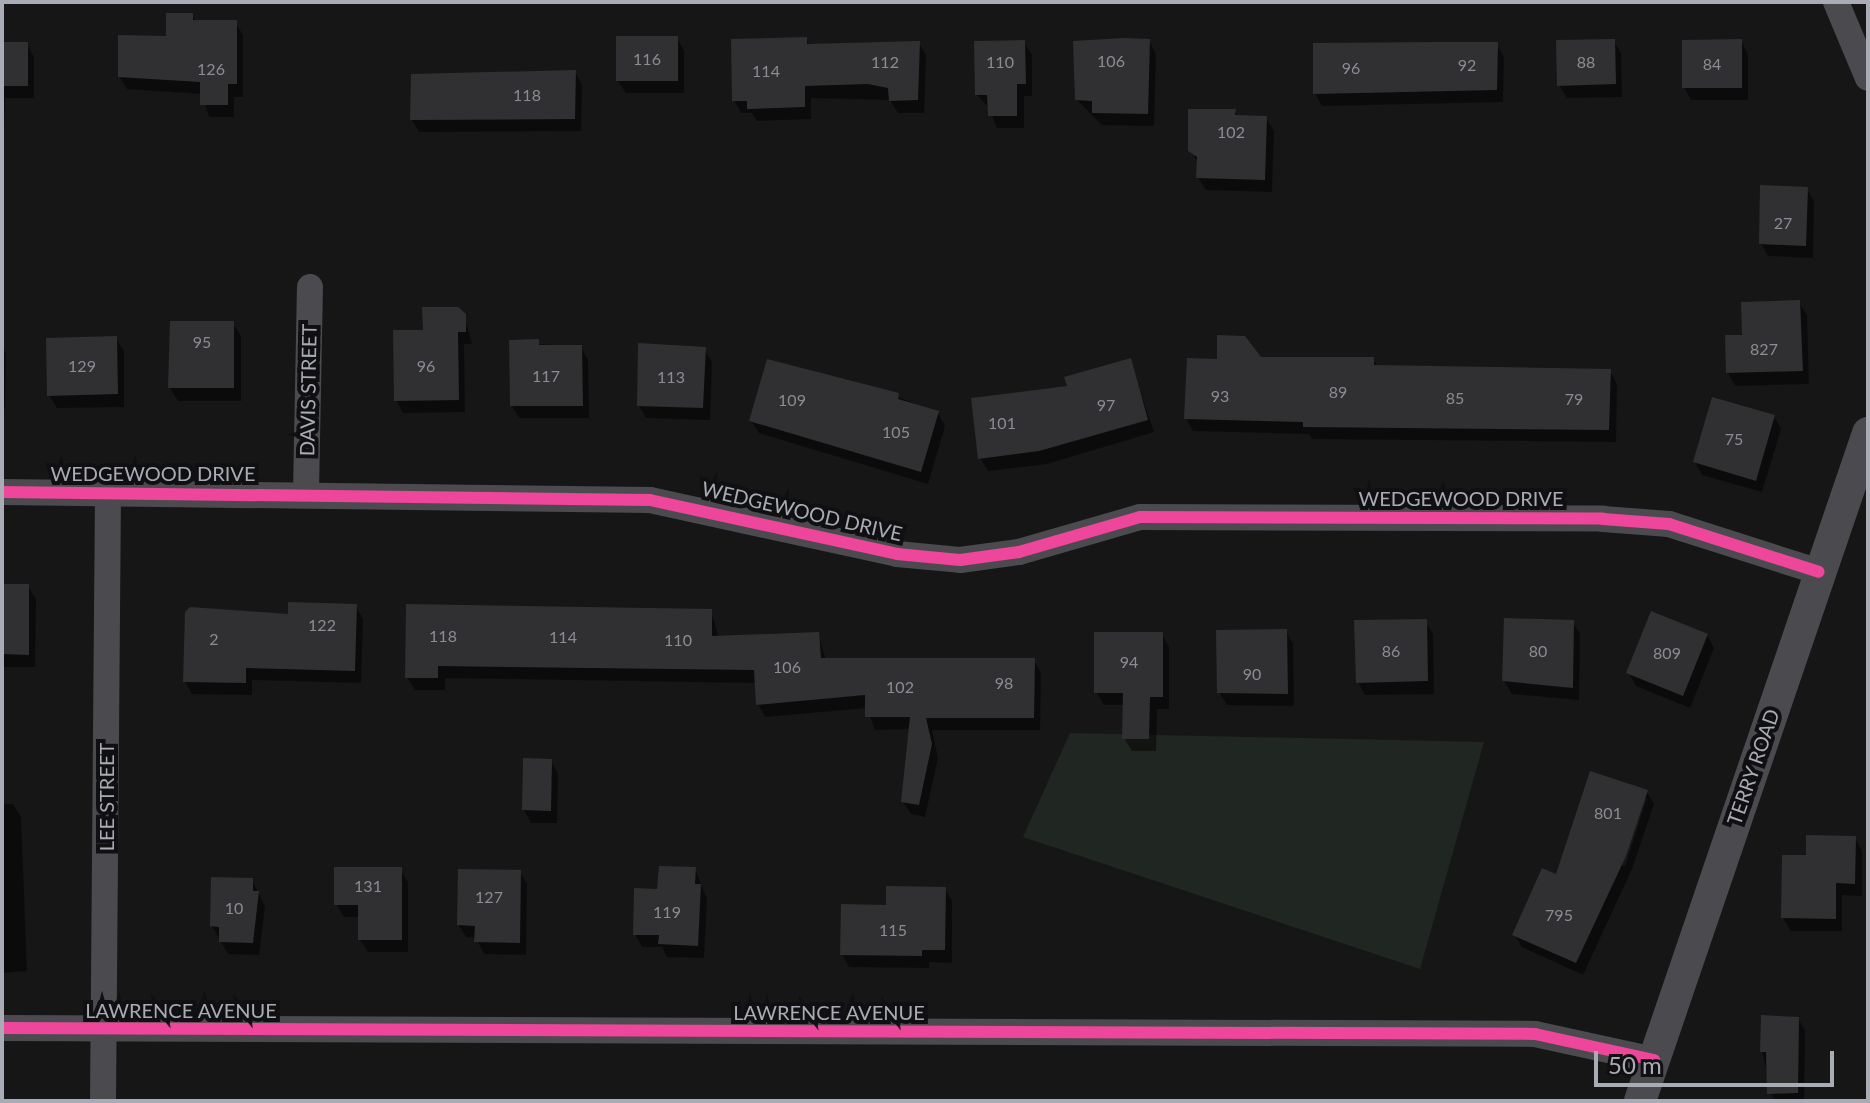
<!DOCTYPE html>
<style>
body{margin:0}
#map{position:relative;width:1870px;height:1103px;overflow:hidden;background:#161616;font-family:Lato,sans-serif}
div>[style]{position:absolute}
.green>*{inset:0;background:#202621}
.shadow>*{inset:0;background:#0007}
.building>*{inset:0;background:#303032}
.minor>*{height:26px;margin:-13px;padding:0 13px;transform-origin:13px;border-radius:13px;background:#4b4b4f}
.tertiary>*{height:32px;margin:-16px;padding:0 16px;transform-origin:16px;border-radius:16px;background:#4b4b4f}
.cycleway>*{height:12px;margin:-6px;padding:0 6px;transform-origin:6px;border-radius:6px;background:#ed469a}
span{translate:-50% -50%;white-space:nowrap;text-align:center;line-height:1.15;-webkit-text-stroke:8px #101012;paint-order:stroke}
.number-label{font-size:16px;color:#8b8c94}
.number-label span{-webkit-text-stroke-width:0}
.street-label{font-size:20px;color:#a9abb5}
.frame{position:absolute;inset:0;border:4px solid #a9abb5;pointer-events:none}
.scale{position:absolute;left:1594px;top:1051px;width:240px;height:36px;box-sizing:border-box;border:4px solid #a9abb5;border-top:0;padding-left:10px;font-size:24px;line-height:28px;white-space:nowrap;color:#a9abb5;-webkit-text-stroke:6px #101012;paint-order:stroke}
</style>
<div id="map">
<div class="green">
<div style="clip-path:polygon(1070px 733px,1484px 742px,1420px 969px,1023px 837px)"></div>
</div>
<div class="shadow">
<div style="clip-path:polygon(192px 15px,196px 22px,235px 22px,243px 35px,243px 97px,234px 97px,234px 117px,209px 117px,202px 94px,127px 89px,120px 77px)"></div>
<div style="clip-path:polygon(677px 38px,684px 51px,684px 93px,626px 93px,618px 81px)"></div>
<div style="clip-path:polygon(806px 39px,810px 46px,919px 43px,926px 55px,924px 113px,898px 113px,890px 100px,811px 98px,811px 119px,757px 121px,752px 113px,741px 113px,734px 100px)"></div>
<div style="clip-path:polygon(1149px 41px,1156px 54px,1154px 126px,1102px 125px,1077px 100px)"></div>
<div style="clip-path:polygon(1614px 41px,1621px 53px,1622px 97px,1567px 98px,1559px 85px)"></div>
<div style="clip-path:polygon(1741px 41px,1748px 54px,1748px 100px,1691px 100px,1684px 87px)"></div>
<div style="clip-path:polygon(1024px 42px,1032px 55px,1032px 96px,1024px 96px,1024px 128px,997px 128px,989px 108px,977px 95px)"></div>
<div style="clip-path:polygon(2px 44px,27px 44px,34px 57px,34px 98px,5px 98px,5px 128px)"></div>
<div style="clip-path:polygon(1497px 44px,1504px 57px,1503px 102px,1322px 106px,1315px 93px)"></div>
<div style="clip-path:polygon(575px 72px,582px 85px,581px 131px,419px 132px,412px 120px)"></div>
<div style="clip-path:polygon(1235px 111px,1238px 117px,1266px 118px,1274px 131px,1272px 192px,1206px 190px,1198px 178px,1199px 164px,1190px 150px)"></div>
<div style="clip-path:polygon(1807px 189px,1814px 201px,1813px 258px,1768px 256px,1761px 243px)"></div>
<div style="clip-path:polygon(1799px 302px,1807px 315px,1809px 384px,1735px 386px,1728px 373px,1744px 337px)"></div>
<div style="clip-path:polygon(464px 315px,472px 344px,464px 344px,465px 412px,403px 413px,396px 400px,425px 332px)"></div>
<div style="clip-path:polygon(233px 323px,241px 336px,241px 401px,178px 401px,170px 388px)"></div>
<div style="clip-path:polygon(116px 338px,124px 351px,124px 407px,57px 408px,49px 395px)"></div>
<div style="clip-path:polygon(512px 342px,581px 347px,588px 360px,589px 418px,519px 418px,512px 406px)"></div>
<div style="clip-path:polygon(2px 347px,6px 353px,5px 409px,2px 409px)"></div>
<div style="clip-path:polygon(704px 349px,712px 362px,710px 420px,646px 418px,639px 406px)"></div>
<div style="clip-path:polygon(1373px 359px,1378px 367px,1610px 371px,1617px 384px,1616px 442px,1312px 439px,1309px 434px,1193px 431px,1186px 418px,1219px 361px)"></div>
<div style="clip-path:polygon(1130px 361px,1154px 432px,1047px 464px,988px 471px,980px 458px,1069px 388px)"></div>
<div style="clip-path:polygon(875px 388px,938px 413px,945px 426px,928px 484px,759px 433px,751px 421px)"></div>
<div style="clip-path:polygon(1774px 416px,1781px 429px,1762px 492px,1702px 475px,1695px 462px)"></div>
<div style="clip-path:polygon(2px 586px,28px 586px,36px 599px,35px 667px,2px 667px)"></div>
<div style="clip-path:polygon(356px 606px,363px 619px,361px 683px,252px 680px,252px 695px,192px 694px,185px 681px,289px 616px)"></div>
<div style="clip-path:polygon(408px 606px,711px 611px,719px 638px,818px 634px,826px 660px,1034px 660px,1041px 673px,1040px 730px,932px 730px,938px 758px,925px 817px,911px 814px,903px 802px,911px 729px,875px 730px,867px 708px,765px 717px,758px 704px,757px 683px,445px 678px,445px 690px,415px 690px,407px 677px)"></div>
<div style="clip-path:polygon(1425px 621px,1433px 634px,1434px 694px,1365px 695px,1358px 682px)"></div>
<div style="clip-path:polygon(1573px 622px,1580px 634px,1579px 700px,1512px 694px,1504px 681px)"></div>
<div style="clip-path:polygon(1286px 631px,1293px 644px,1294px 706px,1227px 705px,1219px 692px)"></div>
<div style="clip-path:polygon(1162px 634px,1169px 647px,1169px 709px,1157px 709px,1156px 751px,1132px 751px,1124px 738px,1125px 705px,1104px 705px,1096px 692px)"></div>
<div style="clip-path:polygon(1707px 635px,1714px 648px,1690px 708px,1636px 686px,1629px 673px)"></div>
<div style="clip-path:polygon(551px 761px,558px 774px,557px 823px,531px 823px,524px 810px)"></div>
<div style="clip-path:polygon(evenodd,1646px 791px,1654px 804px,1632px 869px,1583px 975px,1522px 947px,1514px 934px,1557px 877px,1646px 791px,1643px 798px,1647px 798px,1625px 866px,1621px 865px,1643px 798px)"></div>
<div style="clip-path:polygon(2px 804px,13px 804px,21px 817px,27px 971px,2px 973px)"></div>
<div style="clip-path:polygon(1855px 838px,1862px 851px,1862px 896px,1842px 895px,1842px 931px,1791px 931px,1783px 918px,1808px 857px)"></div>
<div style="clip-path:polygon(400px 869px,408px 882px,408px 952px,368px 952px,360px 940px,360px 917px,344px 917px,336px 904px)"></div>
<div style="clip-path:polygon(695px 869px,707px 899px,704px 958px,667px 957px,662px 947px,642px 947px,635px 934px,659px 891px)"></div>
<div style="clip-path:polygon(520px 872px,527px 884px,526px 955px,484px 954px,476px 938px,466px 937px,459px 925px)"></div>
<div style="clip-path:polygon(252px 880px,265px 906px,259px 955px,228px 954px,212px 926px)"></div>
<div style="clip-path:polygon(945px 889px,952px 901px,952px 963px,929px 962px,929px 968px,849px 967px,842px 954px,888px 907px)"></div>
<div style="clip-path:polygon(1798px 1018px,1805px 1031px,1804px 1101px,1774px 1101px,1762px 1052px)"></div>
</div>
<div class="building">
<div style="clip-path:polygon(166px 13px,193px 13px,193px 20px,237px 20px,237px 84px,228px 84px,228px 105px,200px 105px,200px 82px,118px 77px,118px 35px,166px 36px)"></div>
<div style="clip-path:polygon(616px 36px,678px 36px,678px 81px,616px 81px)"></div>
<div style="clip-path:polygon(807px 37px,807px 44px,920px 41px,918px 100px,889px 101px,888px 88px,868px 84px,805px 86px,805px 107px,747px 109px,747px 101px,732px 101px,731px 39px)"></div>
<div style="clip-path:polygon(1124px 38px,1150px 39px,1148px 114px,1092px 113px,1092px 101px,1075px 100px,1073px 41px)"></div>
<div style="clip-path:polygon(1615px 39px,1616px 84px,1557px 86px,1556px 40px)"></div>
<div style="clip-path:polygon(1742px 39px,1742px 88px,1682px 88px,1682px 40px)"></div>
<div style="clip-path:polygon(1025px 40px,1026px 84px,1017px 84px,1017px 116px,988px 116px,987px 95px,975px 95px,974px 41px)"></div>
<div style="clip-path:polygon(2px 42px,28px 42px,28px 86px,2px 86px)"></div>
<div style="clip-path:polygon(1436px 42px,1498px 42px,1497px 90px,1313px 94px,1313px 43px)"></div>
<div style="clip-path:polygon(576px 70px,575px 119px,410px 120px,411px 74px)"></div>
<div style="clip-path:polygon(1188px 109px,1236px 109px,1235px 115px,1267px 116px,1265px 180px,1196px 178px,1197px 157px,1188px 151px)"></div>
<div style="clip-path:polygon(1760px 185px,1808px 187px,1806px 246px,1759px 244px)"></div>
<div style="clip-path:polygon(1800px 300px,1803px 371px,1726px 373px,1725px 335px,1742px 335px,1741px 302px)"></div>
<div style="clip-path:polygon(422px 307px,458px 307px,466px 314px,466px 332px,458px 332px,459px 400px,394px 401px,393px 330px,423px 330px)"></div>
<div style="clip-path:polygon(170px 321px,234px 321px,234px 388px,168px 388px)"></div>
<div style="clip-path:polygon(1217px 335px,1245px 336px,1261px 357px,1374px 357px,1374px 365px,1611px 369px,1609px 430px,1303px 427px,1303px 422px,1184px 419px,1187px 358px,1217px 359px)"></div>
<div style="clip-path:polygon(117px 336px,118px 394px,47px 396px,46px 338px)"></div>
<div style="clip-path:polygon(539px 339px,539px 345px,582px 345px,583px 406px,510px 406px,509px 340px)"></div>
<div style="clip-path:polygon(638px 343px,706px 347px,703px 408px,637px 406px)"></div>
<div style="clip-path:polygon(1131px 358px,1148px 420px,1039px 451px,978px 459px,971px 398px,1067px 386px,1064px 377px)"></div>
<div style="clip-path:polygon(767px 359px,899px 393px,898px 399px,939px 411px,921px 472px,749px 421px)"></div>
<div style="clip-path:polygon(1712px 397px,1775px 415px,1756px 481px,1693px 462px)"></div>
<div style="clip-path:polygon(2px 584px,29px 584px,29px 655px,2px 654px)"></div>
<div style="clip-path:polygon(288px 602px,357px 604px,355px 671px,246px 668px,246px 683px,183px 682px,185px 612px,190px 607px,288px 614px)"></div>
<div style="clip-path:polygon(406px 604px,712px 609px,712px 636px,819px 632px,821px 658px,1035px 658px,1034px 718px,926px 718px,932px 744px,919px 805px,901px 802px,910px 717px,865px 717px,865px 695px,756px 705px,754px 670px,438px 666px,438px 678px,405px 678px)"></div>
<div style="clip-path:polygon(1651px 611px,1708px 634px,1683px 696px,1626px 673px)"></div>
<div style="clip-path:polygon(1504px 618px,1574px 620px,1573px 688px,1502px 681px)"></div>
<div style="clip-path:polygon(1427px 619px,1428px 681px,1356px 683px,1354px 620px)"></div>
<div style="clip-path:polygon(1287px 629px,1288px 694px,1217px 693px,1216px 630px)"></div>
<div style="clip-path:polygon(1094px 632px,1163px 632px,1163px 697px,1150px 697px,1149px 739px,1122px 739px,1123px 693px,1094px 693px)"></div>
<div style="clip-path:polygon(523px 758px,552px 759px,551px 811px,522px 810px)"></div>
<div style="clip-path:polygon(1590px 771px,1648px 790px,1626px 856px,1576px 963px,1512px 935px,1542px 868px,1556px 874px)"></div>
<div style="clip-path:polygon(1806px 835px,1856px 836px,1855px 884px,1836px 883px,1836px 919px,1781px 918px,1782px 855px,1806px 855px)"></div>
<div style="clip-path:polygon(659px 866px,696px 867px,695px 884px,701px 884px,698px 946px,658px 944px,659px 935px,633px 935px,634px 888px,657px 889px)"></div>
<div style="clip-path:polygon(334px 867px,402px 867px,402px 940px,358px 940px,358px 905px,334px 905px)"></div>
<div style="clip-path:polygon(458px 869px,521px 870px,520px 943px,474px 942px,475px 926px,457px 925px)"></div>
<div style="clip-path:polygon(211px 877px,253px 878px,253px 891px,259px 891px,253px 943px,219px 942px,219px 927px,210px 926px)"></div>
<div style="clip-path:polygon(886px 886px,946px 887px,945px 950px,922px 950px,922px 956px,840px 955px,841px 904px,886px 905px)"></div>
<div style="clip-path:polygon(1761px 1015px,1799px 1017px,1798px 1093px,1767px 1094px,1766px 1052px,1760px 1052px)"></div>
</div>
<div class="minor">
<div style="left:1836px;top:2px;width:82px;rotate:67.2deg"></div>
<div style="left:2px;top:492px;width:648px;rotate:0.71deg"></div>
<div style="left:650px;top:500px;width:253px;rotate:12.3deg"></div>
<div style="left:897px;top:554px;width:63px;rotate:5.4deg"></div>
<div style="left:960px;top:560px;width:60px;rotate:-7.7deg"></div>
<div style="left:1019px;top:552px;width:126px;rotate:-16.1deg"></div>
<div style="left:1140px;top:517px;width:463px;rotate:0.2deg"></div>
<div style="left:1603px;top:519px;width:66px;rotate:4.3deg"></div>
<div style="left:1669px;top:524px;width:157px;rotate:17.7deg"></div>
<div style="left:306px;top:493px;width:206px;rotate:-88.9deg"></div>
<div style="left:2px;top:1028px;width:1533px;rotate:0.22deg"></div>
<div style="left:1535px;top:1034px;width:122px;rotate:12.3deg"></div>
<div style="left:103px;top:1101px;width:608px;rotate:-89.53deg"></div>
</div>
<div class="tertiary">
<div style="left:1640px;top:1101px;width:706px;rotate:-71.15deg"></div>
</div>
<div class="cycleway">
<div style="left:2px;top:492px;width:648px;rotate:0.71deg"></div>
<div style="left:650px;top:500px;width:253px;rotate:12.3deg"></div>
<div style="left:897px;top:554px;width:63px;rotate:5.4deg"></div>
<div style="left:960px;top:560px;width:60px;rotate:-7.7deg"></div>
<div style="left:1019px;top:552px;width:126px;rotate:-16.1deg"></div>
<div style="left:1140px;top:517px;width:463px;rotate:0.2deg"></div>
<div style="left:1603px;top:519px;width:66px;rotate:4.3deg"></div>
<div style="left:1669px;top:524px;width:157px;rotate:17.7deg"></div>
<div style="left:2px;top:1028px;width:1533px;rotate:0.22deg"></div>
<div style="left:1535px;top:1034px;width:122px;rotate:12.3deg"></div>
</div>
<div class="number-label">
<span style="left:647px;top:59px">116</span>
<span style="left:1111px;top:61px">106</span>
<span style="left:885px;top:62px">112</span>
<span style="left:1000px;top:62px">110</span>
<span style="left:1586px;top:62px">88</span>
<span style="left:1712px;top:64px">84</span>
<span style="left:1467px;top:65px">92</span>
<span style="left:1351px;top:68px">96</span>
<span style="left:211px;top:69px">126</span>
<span style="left:766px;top:71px">114</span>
<span style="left:527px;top:95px">118</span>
<span style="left:1231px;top:132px">102</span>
<span style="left:1783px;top:223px">27</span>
<span style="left:202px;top:342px">95</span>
<span style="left:1764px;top:349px">827</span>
<span style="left:82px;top:366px">129</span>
<span style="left:426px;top:366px">96</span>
<span style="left:546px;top:376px">117</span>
<span style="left:671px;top:377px">113</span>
<span style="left:1338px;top:392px">89</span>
<span style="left:1220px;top:396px">93</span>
<span style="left:1455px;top:398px">85</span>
<span style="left:1574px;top:399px">79</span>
<span style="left:792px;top:400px">109</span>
<span style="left:1106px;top:405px">97</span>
<span style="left:1002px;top:423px">101</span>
<span style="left:896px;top:432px">105</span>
<span style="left:1734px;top:439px">75</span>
<span style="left:322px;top:625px">122</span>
<span style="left:443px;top:636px">118</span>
<span style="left:563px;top:637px">114</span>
<span style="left:214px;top:639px">2</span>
<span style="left:678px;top:640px">110</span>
<span style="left:1391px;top:651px">86</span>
<span style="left:1538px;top:651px">80</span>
<span style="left:1667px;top:653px">809</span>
<span style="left:1129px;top:662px">94</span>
<span style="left:787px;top:667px">106</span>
<span style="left:1252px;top:674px">90</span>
<span style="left:1004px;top:683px">98</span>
<span style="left:900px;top:687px">102</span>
<span style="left:1608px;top:813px">801</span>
<span style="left:368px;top:886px">131</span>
<span style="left:489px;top:897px">127</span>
<span style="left:234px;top:908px">10</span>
<span style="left:667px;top:912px">119</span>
<span style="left:1559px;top:915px">795</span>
<span style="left:893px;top:930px">115</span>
</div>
<div class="street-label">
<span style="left:308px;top:390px;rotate:-89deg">DAVIS STREET</span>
<span style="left:153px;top:473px">WEDGEWOOD DRIVE</span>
<span style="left:1461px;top:498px">WEDGEWOOD DRIVE</span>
<span style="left:802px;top:511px;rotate:13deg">WEDGEWOOD DRIVE</span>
<span style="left:1753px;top:767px;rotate:-71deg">TERRY ROAD</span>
<span style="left:106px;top:797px;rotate:-90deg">LEE STREET</span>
<span style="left:181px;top:1010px">LAWRENCE AVENUE</span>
<span style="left:829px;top:1012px">LAWRENCE AVENUE</span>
</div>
<div class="frame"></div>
<div class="scale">50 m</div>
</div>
